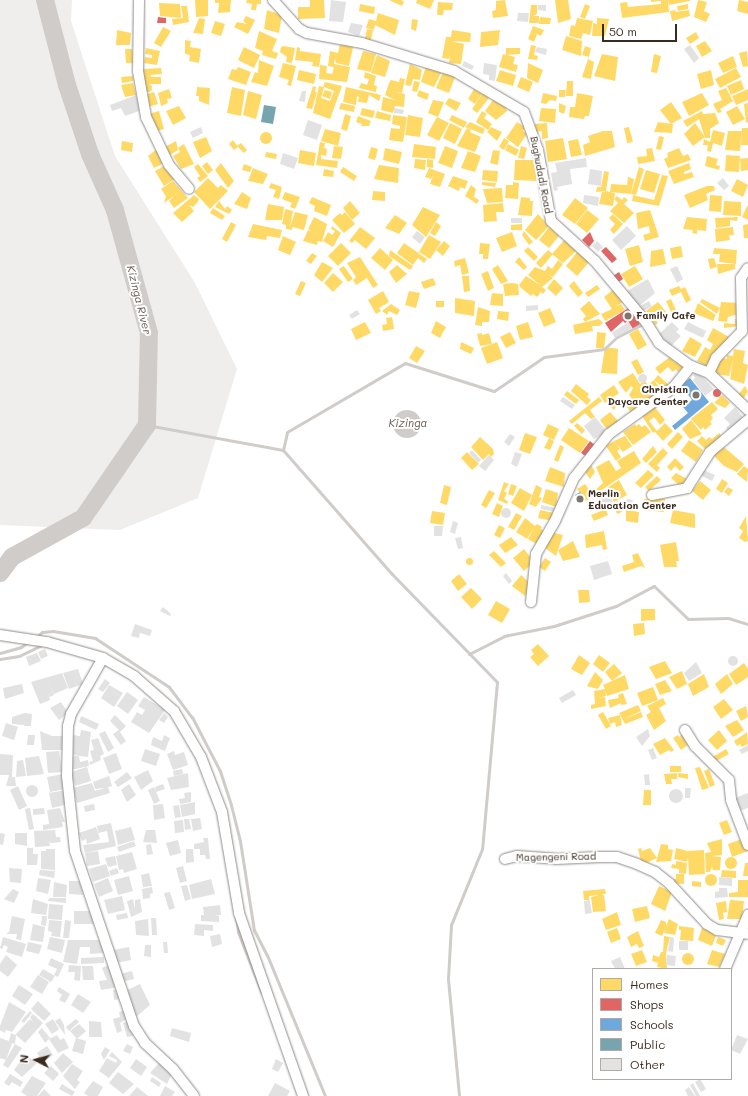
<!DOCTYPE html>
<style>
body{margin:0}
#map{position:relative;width:748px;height:1096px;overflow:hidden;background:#fff;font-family:Mali,sans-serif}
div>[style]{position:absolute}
.built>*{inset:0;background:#efeeed}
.water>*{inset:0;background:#d0ccca}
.round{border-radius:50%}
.homes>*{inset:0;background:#ffd966}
.shops>*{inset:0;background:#e06666}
.schools>*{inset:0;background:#6fa8dc}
.public>*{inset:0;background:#76a5af}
.stream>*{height:3px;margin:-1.5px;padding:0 1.5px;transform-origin:1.5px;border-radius:1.5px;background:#d0ccca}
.river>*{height:18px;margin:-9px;padding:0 9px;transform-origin:9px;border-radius:9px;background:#d0ccca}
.building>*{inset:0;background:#e3e2e2}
.roads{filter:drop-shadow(0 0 1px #8e8b88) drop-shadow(0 0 1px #8e8b88)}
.street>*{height:10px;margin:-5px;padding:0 5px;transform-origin:5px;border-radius:5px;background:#fff}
.dots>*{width:11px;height:11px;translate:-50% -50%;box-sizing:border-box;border:2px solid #fff;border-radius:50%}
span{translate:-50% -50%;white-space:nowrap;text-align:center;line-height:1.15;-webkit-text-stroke:4px #fff;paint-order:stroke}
.street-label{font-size:10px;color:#3b2a1e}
.poi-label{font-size:10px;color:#3b2a1e;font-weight:700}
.left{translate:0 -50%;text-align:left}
.right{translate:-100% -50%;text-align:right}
.water-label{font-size:11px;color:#685b52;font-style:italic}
.legend{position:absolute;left:592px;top:968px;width:140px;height:112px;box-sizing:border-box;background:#fff;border:1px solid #b1aaa5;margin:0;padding:5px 7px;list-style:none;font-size:12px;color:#3b2a1e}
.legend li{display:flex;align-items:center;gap:8px;height:20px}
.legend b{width:20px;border:1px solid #b1aaa5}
.north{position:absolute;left:16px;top:1040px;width:40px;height:40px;-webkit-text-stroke:3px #fff;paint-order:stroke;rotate:276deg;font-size:11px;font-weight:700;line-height:16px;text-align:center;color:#3b2a1e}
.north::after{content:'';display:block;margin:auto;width:14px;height:18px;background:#3b2a1e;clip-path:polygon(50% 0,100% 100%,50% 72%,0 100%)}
.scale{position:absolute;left:602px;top:24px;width:75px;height:18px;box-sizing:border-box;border:2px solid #3b2a1e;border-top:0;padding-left:5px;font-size:12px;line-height:14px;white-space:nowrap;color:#3b2a1e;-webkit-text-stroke:3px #fff;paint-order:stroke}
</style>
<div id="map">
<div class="built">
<div style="clip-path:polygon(0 0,72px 0,71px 21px,115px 156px,195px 283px,237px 369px,198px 498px,120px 530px,0 525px)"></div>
</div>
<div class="water">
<div class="round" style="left:393px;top:410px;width:28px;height:28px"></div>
</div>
<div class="homes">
<div style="clip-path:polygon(195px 0,208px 0,208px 16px,196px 17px)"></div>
<div style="clip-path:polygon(215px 0,231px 0,230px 12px,218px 13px,219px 3px,215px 3px)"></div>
<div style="clip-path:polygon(247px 0,261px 0,261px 4px,257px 4px,256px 10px,251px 10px,252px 4px,246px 3px)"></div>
<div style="clip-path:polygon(310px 0,324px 0,325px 18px,298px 19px,298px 7px,310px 7px)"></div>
<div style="clip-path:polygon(389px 0,401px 0,404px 2px,402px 6px)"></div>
<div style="clip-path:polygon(417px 0,434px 0,430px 9px,416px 3px)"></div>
<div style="clip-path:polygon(505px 0,508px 16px,493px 18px,492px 11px,496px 10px,496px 1px)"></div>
<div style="clip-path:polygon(555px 0,568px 0,571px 19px,558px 23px)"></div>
<div style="clip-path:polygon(651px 0,668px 0,669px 12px,622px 18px,620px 3px,627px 2px,628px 7px,661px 4px,661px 1px,651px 2px)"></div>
<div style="clip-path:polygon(668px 0,690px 0,690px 1px,669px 5px)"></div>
<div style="clip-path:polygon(698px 0,707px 2px,704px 11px,710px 14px,706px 22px,694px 17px)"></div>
<div style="clip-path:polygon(739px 0,748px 2px,748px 14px,737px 11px)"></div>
<div style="clip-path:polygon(438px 2px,453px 3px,452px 10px,444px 10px,443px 15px,437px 15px)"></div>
<div style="clip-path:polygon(159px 3px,180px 4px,181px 18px,160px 16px)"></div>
<div style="clip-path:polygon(360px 4px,375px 7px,374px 14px,359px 11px)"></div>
<div style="clip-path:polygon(585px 4px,590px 6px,585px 19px,580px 17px)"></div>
<div style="clip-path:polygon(688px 4px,688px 9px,678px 11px,677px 6px)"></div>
<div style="clip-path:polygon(531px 5px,537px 5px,537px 14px,533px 16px,539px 16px,539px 23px,529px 23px)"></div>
<div style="clip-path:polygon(181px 6px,187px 6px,189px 22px,173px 25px,172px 19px,183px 18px)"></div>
<div style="clip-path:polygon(267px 10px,282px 15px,279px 33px,264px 29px)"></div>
<div style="clip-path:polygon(675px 10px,676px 12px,689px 10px,690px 16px,672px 21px,670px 11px)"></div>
<div style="clip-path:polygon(378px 13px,399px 20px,395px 35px,375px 25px,374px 30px,366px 28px,369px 19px,376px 21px)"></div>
<div style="clip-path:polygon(246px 16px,255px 20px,248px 34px,234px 27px,237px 22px,247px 24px,243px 21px)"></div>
<div style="clip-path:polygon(540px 17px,551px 18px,550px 24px,539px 24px)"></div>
<div style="clip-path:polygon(199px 18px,205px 19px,203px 34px,193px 33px)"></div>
<div style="clip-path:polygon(577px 18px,593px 21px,590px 35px,583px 33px,581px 39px,569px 36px,571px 25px,575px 26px)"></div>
<div style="clip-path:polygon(597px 18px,609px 19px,605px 36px,592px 36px,593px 23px,597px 24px)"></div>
<div style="clip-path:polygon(412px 19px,418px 20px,416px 31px,411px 29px)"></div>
<div style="clip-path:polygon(215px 21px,225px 24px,221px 36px,211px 33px)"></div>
<div style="clip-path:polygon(533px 26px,544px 30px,541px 36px,537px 34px,534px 42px,528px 39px)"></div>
<div style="clip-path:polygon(163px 27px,171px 31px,161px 47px,154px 43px)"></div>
<div style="clip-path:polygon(367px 29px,373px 30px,371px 40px,365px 39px)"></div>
<div style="clip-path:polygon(117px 30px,131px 33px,130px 45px,116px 45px)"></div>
<div style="clip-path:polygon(452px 30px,471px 33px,470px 42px,451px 41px,464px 44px,461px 64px,449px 63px,450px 55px,449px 59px,442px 58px,446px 37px,451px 37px)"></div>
<div style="clip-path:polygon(500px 30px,498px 45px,480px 47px,481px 32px)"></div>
<div style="clip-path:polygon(259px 31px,277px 39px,272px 51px,278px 53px,276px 59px,262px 55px,263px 51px,255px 48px)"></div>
<div style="clip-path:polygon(696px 32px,699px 38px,690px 44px,686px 38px)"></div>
<div style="clip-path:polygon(566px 36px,582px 41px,581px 56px,562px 50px)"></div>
<div style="clip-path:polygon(185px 40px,191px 41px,190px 47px,201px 49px,199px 63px,189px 61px,190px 55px,185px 54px)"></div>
<div style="clip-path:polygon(705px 41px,712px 51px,702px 57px,696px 46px)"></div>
<div style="clip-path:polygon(340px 43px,354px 43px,349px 66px,336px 63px,335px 59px,334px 64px,350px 67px,347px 82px,319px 79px,320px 65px,327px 66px,326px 73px,332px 74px,334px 67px,328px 66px,330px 51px,338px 53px)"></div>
<div style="clip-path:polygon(531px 45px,536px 46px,534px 55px,538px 56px,537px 60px,528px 59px)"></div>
<div style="clip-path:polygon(284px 46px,295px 48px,292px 63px,286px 62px,287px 57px,280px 52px,281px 47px)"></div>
<div style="clip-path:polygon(585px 46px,591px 48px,589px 57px,582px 55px)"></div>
<div style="clip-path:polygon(244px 47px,260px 55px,254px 68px,238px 60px)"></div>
<div style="clip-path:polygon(297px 47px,300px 48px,300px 51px,321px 54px,319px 67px,312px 66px,313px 62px,295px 60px)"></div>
<div style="clip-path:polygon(146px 48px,160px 51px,157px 65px,144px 63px,145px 57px,152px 58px,152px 55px,145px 54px)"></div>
<div style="clip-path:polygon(506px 48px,520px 48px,520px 54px,506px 55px)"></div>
<div style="clip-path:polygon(125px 49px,132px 49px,133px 63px,126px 63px)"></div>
<div style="clip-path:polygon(363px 51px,376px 54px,371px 72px,357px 69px)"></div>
<div style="clip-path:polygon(747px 51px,748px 66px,743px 67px,739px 53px)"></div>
<div style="clip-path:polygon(503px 54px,515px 57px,513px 64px,518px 65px,516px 72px,499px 67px)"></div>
<div style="clip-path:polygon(602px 54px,618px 57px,615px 81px,594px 76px)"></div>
<div style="clip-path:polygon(654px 54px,661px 56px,657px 73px,651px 72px)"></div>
<div style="clip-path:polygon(377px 55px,390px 61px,385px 77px,371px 73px)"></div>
<div style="clip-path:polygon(733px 56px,737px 67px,723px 73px,718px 63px)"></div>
<div style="clip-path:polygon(588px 59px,594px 62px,591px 79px,582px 77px)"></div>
<div style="clip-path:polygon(259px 60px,274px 66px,267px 86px,251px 82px,255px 72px,258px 73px)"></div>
<div style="clip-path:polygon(283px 63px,296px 66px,291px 86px,287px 85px,289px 80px,279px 77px)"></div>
<div style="clip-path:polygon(528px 63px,543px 70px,538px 83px,527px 78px)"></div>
<div style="clip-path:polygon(410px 64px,422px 70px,420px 80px,413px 79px,411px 86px,405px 85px)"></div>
<div style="clip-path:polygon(426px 66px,442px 71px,434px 87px,421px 82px)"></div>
<div style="clip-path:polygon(238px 67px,251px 72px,246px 85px,228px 79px,232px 69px,236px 70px)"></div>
<div style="clip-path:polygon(161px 68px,162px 74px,150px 75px,151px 77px,161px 77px,161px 84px,144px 84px,143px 69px)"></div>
<div style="clip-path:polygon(736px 68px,741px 77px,720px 88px,715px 79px)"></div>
<div style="clip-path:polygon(299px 70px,316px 74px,314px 84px,297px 80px)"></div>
<div style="clip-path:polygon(500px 70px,516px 75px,513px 86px,496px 81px)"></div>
<div style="clip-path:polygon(711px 70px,714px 85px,701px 89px,697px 74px)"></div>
<div style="clip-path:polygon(365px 72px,376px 76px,374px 85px,377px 86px,376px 92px,359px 88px,361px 83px,367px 85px,369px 79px,364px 78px)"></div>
<div style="clip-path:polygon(443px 72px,455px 77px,449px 93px,436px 88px)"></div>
<div style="clip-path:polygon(133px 76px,133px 81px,122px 83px,121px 77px)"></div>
<div style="clip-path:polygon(521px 77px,533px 82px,529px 92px,517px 87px)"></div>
<div style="clip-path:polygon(400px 78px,405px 79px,402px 93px,391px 91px,405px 94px,404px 107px,395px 106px,393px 113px,381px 110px,383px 97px,395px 100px,385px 95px,389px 83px,391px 80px,399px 82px)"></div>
<div style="clip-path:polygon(741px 80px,744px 89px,731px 95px,727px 86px)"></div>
<div style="clip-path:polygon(414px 81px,420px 82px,417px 92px,412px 91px)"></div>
<div style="clip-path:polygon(567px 81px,573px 81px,573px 96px,566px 96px)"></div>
<div style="clip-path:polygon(evenodd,325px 82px,342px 86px,330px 119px,313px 113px,319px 86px,323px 87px,325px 82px,324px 87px,334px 91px,330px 101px,321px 98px,324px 87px)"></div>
<div style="clip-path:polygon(133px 83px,136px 95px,125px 97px,121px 85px)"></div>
<div class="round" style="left:144px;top:84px;width:8px;height:8px"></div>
<div style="clip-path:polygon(313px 86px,316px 87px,315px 92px,317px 92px,312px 109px,306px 108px)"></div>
<div style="clip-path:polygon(197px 87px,210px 88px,209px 105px,199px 101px,199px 96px,196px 96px)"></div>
<div style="clip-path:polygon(232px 87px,245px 90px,241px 116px,227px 113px)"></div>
<div style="clip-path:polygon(346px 87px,381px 95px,379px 101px,369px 95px,367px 103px,358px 102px,359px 97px,357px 96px,356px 105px,343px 102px)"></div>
<div style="clip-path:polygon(726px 88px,733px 101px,720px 109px,722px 112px,718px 113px,713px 104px,722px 100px,718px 91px)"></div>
<div style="clip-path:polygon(169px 89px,172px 98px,167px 99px,168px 103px,161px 106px,158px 93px)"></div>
<div style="clip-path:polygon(474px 89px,482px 94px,475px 104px,468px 99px)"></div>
<div style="clip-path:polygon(748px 89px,748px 100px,736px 105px,732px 96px)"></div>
<div style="clip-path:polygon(325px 90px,332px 92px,330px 99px,322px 96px)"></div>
<div style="clip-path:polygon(419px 90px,429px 94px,427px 100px,417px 96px)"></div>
<div style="clip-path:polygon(559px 90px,566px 90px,565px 97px,559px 97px)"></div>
<div style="clip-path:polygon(248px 91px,262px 95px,256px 119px,243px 115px)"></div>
<div style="clip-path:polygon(154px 92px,158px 104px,148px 107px,144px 95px)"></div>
<div style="clip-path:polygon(483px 93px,489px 98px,477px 113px,472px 109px)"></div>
<div style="clip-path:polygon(543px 93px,557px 96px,556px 101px,550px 100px,546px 104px,541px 103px)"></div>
<div style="clip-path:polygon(577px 93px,593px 96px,589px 116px,585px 116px,584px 119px,569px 117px,570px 107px,575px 107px)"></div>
<div style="clip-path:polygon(702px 93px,709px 105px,689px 116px,682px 102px)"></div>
<div style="clip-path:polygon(449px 98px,461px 103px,456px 111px,445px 104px)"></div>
<div style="clip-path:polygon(433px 100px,444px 102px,438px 117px,428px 113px)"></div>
<div style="clip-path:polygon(493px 100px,505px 106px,507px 111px,496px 120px,485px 111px)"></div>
<div style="clip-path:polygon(671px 102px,682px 118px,671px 124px,660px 110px)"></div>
<div style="clip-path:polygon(341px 103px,355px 106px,354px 112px,339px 109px)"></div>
<div style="clip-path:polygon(559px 103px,566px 106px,564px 114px,559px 112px)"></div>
<div style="clip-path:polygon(748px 103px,748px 122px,746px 123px,744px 104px)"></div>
<div style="clip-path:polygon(179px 106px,186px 118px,173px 125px,166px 111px)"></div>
<div style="clip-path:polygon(737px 106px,745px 119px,733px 125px,726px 112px)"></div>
<div style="clip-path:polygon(362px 108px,375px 111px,373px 118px,360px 115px)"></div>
<div style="clip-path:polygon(541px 108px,556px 109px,555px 123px,539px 121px)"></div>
<div style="clip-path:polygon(159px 111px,164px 129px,154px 132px,149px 114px)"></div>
<div style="clip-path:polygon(377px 111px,391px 115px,390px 121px,375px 118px)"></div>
<div style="clip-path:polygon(482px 111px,487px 114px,484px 118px,492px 124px,488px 130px,476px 122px)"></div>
<div style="clip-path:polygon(702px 111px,703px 114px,715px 113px,719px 123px,710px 129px,710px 138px,705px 138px,699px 119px,687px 127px,683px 121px)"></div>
<div style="clip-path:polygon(345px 114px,351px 116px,347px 131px,341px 129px)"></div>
<div style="clip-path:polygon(393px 115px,407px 117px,403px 142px,389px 140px,391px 128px,400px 129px,400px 126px,392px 124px)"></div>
<div style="clip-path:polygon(408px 115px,423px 118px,420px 137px,405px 135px)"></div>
<div style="clip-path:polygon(452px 115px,467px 122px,464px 128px,449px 120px)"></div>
<div style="clip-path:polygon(358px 116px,371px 121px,369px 126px,361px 126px,362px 124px,356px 122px)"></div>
<div style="clip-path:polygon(437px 117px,449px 123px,439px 141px,427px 135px)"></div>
<div style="clip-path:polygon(470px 122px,485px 129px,483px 134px,465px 127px)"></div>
<div style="clip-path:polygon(517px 122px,525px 127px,523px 131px,527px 134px,518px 147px,506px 138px)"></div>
<div style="clip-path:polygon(658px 122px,673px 124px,672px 133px,654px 132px)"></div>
<div style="clip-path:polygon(450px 123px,462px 129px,455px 144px,443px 138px)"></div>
<div style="clip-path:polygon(547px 123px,548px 138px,542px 139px,542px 131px,536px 132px,535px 124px)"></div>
<div style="clip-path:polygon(695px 123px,705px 137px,693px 146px,684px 134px)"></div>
<div style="clip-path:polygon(491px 127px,502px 132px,497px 141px,487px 132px)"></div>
<div style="clip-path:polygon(629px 127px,633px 142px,627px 143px,624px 128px)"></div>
<div style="clip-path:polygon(467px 128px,471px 130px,470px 132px,481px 137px,475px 152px,457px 146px)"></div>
<div style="clip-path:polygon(742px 128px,748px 128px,748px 145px,741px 145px)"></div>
<div style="clip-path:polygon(325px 129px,341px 133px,338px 146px,321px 141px)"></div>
<div style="clip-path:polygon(713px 130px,725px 133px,722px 146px,713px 143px,711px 152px,707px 151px,708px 145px,703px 145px,704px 139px,710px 142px)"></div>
<div style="clip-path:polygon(603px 131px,612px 131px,615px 147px,585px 156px,583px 145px,590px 142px,588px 136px)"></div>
<div style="clip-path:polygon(728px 131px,742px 131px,740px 151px,725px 150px)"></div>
<div class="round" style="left:260px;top:132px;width:12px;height:12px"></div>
<div style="clip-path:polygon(659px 136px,664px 137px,661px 150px,656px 149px)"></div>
<div style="clip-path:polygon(206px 137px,212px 151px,200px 158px,193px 142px)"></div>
<div style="clip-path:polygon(504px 138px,509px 141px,504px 150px,499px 147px)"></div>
<div style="clip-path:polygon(563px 138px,567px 159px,548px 162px,545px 141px)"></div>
<div style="clip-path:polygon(578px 139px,582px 155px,571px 157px,568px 141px)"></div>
<div style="clip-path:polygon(233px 140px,238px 147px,234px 150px,229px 144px)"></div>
<div style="clip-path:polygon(122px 141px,133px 143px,132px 152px,121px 150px)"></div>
<div style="clip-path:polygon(176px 141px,178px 150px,170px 155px,165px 147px)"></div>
<div style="clip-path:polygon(320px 142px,325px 143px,324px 148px,327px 149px,326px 156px,321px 155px,321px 159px,338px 161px,337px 168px,316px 165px)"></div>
<div style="clip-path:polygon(241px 143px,247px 150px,244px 153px,237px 146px)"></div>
<div style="clip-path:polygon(184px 144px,194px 164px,181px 169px,173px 156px,180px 152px,178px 148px)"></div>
<div style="clip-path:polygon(414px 144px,436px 147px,435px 159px,412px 157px)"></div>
<div style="clip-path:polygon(508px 144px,519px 150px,516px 156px,505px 150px)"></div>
<div style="clip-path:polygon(334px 146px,343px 147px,341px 159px,332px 158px)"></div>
<div style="clip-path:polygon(445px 146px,458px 151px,452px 168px,438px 163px)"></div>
<div style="clip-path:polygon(521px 146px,527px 148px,524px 159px,518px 158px)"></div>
<div style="clip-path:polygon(371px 147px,378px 149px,375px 160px,368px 158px)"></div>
<div style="clip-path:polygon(385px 148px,402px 152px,399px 164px,383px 160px)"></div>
<div style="clip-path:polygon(652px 148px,655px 161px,638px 164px,637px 157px,647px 156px,646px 149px)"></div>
<div style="clip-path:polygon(679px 148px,683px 156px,688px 154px,691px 160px,668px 168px,664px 159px,668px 157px,667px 153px)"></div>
<div style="clip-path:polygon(157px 149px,164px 163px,154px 168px,148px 156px)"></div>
<div style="clip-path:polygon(300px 150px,316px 153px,314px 166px,298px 163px)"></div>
<div style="clip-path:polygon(493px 150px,500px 151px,498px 165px,490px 163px)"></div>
<div style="clip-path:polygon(468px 151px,481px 156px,475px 172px,461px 168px)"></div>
<div style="clip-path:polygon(266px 152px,277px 154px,276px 159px,265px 157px)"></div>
<div style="clip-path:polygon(726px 155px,740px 156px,739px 172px,725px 171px)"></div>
<div style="clip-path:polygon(707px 156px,718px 159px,716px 165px,720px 166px,719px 170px,705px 166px)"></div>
<div style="clip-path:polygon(748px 158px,748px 170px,741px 171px,740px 159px)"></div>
<div style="clip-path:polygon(415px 159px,426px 160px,425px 170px,414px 168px)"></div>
<div style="clip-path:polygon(427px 159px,433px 160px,433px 168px,427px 167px)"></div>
<div style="clip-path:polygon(515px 160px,536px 160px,536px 181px,514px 180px)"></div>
<div style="clip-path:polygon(207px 162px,213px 170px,208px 174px,202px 166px)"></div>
<div style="clip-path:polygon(221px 163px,234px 181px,228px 188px,215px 170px)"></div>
<div style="clip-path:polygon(689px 163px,691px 169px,684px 172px,684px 174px,692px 172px,694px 177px,674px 184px,668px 171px)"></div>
<div style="clip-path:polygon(198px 164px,208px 176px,200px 182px,197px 178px,200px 176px,194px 167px)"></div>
<div style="clip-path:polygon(244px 164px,252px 167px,250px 172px,242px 170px)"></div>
<div style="clip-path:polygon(166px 165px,175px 179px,164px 186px,155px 171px)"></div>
<div style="clip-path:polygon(379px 165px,399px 168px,398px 183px,374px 179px)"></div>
<div style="clip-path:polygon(343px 167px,357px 176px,354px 181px,340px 172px)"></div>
<div style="clip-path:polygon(639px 167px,644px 169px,636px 195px,631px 194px)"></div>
<div style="clip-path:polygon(253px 168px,268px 174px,263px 184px,248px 181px)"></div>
<div style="clip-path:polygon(429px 168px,445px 174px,440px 187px,430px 184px,433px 175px,431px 179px,425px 177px)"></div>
<div style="clip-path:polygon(324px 169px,334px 171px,333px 177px,323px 176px)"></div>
<div style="clip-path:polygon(483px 170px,498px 171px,497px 182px,482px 180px)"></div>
<div style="clip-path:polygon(646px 170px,660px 174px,654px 193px,640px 189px)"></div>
<div style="clip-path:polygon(604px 171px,609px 172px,606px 191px,596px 192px,597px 187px,601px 187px)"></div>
<div style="clip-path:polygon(662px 175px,668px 176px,659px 206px,632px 201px,633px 195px,654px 200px)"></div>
<div style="clip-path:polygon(453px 176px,468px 181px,465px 189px,460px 187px,459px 191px,448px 186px)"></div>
<div style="clip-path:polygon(628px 177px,634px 179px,631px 194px,610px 192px,611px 184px,627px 185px)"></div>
<div style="clip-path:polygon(208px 178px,218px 188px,221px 185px,228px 191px,210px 209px,194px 192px)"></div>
<div style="clip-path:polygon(737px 179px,748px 185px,743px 197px,731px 191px)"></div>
<div style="clip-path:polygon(173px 181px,188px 198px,174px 208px,169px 201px,174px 196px,164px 203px,166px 196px,161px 189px)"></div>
<div style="clip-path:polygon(482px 182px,496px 183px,495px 187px,482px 185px)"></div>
<div style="clip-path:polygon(513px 182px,519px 183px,518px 199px,505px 198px,506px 185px,513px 185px)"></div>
<div style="clip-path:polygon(271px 183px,282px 187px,279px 199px,273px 197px,276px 190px,269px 188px)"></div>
<div style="clip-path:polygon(471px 185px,476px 189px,474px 197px,479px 200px,477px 204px,465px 196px)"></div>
<div style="clip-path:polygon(707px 186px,714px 186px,715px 190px,706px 194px,708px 200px,690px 208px,684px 195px)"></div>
<div style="clip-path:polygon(502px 188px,503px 202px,487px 203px,483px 189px)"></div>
<div style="clip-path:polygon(373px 191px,385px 192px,385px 201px,372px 200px)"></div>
<div style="clip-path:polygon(606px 191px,615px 193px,614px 199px,617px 196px,622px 200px,624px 197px,628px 200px,624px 204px,634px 213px,624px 223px,610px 211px,618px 203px,614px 199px,613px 206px,599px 204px,602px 192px)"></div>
<div style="clip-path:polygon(242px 192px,251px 198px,247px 209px,234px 204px)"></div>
<div style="clip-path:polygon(285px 192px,300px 197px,295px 209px,290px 207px,292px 203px,282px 199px)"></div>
<div style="clip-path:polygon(194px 195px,199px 199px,197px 203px,193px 207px,189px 205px,194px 211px,182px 222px,173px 213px)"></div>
<div style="clip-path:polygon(710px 195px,722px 196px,721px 212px,709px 211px)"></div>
<div style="clip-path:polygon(312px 197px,331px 205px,327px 216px,314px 211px,315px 206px,309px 203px)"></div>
<div style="clip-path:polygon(521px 197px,530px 198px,530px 201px,533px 201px,532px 216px,518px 215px)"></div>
<div style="clip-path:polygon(575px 198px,588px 208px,575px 224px,562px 215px)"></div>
<div style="clip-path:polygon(219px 201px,225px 209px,227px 206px,232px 210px,229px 214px,215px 207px)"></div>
<div style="clip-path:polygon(350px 201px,360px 213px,352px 220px,343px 208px)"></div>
<div style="clip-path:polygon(724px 201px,741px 202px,741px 216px,723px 215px)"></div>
<div style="clip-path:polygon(503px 203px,504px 212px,496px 212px,497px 221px,484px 222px,483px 205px)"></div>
<div style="clip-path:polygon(268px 204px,284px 207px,282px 220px,265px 220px)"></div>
<div style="clip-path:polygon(747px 206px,748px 206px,748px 220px,742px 217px)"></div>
<div style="clip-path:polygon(423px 207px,440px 215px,426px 237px,412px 225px)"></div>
<div style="clip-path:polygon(213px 208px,225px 216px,222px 220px,210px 213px)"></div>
<div style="clip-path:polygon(285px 209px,293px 211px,290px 227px,295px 212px,308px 215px,304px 230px,292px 227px,292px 230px,286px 229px,286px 225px,282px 224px)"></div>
<div style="clip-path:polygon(587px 210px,599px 219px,587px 233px,576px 224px)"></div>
<div style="clip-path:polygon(650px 210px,659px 237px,645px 241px,643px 235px,650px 233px,649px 226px,638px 229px,636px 213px)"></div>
<div style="clip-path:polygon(345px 212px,355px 224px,344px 233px,332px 220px,340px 213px,342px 215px)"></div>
<div style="clip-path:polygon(538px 214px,549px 226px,536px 240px,525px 230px)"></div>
<div style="clip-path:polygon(613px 214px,623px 224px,614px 234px,610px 230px,615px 224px,609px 218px)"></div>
<div style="clip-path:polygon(395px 215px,407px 223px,399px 234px,385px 228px)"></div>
<div style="clip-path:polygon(314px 217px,327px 224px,322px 242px,318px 241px,317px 245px,303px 241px,308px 230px,313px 232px,308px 229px)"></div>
<div style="clip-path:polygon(687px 217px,707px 219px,706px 231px,697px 230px,697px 234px,692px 233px,693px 230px,683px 229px)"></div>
<div style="clip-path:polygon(738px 217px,737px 221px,730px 220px,730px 226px,716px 228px,715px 218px)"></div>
<div style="clip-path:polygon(231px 222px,236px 225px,227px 242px,222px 239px)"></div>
<div style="clip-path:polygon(436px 222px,441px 226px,435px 236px,430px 233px)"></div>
<div style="clip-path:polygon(253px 224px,282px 230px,280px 238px,267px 236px,266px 240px,248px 237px)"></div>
<div style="clip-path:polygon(522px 224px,522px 230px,511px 230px,511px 225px)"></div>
<div style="clip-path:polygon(748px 224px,748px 238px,744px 238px,743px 225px)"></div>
<div style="clip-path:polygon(332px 226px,341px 233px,333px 247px,323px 241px,328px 232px,332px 235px,335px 231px,331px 229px)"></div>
<div style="clip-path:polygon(360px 227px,375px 238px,366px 249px,355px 240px,352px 243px,349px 241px)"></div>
<div style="clip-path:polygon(549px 227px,559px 236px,549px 248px,539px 240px)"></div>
<div style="clip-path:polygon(733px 227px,734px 235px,729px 235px,730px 240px,716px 242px,715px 229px)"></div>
<div style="clip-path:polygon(524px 231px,533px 242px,529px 245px,522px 235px)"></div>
<div style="clip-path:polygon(512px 232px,517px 246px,502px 252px,496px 238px)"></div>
<div style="clip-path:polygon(429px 235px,441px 242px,430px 259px,419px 252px)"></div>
<div style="clip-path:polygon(283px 236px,296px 242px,290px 255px,278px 250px)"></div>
<div style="clip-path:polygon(565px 239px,577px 250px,563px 263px,552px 254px)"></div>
<div style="clip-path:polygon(444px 241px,450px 246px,443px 256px,436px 250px)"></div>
<div style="clip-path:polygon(341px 243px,351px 253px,338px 266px,328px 256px)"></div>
<div style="clip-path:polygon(404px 243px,427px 259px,424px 263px,418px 258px,413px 265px,397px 253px)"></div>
<div style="clip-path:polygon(480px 243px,490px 244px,488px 259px,483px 259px,483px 254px,479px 254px)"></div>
<div style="clip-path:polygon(639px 245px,643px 262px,630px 266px,625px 249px)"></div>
<div style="clip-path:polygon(681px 246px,683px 257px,672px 259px,670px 248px)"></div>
<div style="clip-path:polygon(528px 247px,538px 257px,534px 261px,524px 251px)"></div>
<div style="clip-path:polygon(380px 248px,393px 260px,385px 270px,371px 258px)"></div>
<div style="clip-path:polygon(714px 248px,737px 250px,736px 264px,719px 262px,720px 254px,713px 254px)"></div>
<div style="clip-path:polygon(663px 249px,666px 264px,650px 267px,651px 251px)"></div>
<div style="clip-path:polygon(390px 250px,413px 266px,410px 270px,389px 256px)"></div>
<div style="clip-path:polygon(548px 250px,553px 254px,541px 268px,536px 263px)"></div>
<div style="clip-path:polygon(578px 251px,590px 261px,577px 276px,566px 266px)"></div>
<div style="clip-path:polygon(312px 253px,317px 256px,311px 264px,306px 261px)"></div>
<div style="clip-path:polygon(360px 257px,378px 285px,373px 288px,367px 278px,356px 285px,353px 280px,356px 277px,347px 263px)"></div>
<div style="clip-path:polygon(519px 257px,527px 267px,524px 270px,515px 262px)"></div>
<div style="clip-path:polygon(465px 258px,469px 273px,462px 275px,460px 265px,455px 267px,454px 261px)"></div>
<div style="clip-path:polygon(714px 258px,717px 267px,710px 269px,708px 259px)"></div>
<div style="clip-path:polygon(558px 260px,563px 264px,553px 277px,548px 274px,553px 278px,542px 287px,546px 290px,543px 294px,541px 292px,537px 297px,533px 294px,531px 296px,521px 288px,519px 285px,526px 276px,540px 285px,528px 275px,535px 267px,545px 271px,548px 266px,552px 269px)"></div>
<div style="clip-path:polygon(322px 262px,333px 268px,322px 282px,314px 275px)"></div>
<div style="clip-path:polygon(717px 264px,735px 264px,735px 269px,718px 274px)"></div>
<div style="clip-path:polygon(397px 265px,407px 274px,396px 283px,389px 272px)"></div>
<div style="clip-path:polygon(498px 265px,508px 281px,501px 284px,492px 269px)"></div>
<div style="clip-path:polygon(344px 266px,353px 279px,348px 282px,339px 269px)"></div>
<div style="clip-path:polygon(635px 266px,643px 279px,629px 287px,621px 274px)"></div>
<div style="clip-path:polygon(488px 271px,494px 288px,488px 291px,481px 274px)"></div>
<div style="clip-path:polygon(333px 273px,343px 282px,333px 292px,324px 283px)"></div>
<div style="clip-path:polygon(462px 276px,469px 276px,470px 291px,464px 292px)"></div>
<div style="clip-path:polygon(433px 278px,436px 285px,424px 289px,421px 282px)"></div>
<div style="clip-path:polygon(554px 279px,563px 288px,556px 296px,547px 288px)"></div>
<div style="clip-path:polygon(301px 281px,306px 283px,300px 296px,295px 294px)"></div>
<div style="clip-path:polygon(574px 281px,583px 293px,578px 297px,569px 286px)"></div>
<div style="clip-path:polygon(512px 283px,518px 284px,519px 295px,505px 296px,503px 284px)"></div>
<div style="clip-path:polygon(597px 285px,600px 289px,588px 297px,585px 293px)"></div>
<div style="clip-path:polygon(679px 286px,681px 289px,685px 287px,691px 300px,686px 303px,681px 292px,672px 296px,669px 290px)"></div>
<div style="clip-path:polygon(614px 289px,623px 302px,615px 307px,621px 304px,625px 310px,605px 321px,601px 314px,612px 309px,604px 297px)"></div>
<div style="clip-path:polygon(383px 291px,389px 302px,379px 308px,381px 311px,376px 314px,368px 300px)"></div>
<div style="clip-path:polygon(409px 291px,420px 293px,416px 308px,405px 305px)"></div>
<div style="clip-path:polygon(492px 293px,503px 294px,503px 306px,490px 305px)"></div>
<div style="clip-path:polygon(455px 298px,475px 301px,474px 316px,455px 313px)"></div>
<div style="clip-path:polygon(671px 299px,676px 310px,671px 312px,666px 301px)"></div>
<div style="clip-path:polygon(702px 299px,720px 308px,717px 314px,700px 302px)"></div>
<div style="clip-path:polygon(436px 301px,444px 301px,444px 307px,436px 307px)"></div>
<div style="clip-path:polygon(589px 301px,600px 314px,585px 322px,583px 319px,586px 316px,580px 309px)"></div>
<div style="clip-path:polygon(658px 302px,667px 313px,656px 320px,658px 323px,655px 325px,646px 311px)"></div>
<div style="clip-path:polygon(721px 302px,741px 303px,739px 317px,735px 315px,728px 317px,727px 322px,718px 321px)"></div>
<div style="clip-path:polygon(698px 303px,716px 315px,713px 321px,694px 313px)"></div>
<div style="clip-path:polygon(391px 304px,400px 310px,397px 315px,389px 311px,387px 315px,382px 311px)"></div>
<div style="clip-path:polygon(478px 307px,490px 311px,489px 322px,482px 322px,482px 326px,475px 325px)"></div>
<div style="clip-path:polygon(550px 308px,556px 322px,544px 327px,538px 313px)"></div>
<div style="clip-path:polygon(498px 311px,509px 312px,508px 321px,497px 319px)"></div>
<div style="clip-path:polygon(392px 317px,394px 329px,383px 331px,382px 325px,387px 324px,386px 318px)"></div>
<div style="clip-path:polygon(599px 319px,603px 323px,599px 326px,592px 326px,593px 331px,575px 334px,573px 325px)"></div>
<div style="clip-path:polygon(735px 319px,740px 319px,740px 326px,724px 328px,724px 323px,735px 324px)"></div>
<div style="clip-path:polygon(436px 321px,446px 327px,440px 338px,431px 333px)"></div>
<div style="clip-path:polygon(365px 322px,371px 333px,356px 340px,351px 329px)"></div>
<div style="clip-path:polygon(528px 322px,533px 337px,520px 340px,516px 326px)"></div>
<div style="clip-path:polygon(713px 328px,729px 337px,710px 368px,697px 361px,705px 347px,710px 350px,713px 344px,707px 340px)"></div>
<div style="clip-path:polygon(638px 329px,647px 345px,638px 350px,629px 334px)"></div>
<div style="clip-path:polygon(510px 332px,516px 343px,506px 348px,500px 337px)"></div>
<div style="clip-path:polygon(597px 332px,606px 333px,604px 348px,596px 348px)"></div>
<div style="clip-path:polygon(482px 333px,482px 335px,489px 333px,492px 344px,480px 346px,477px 334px)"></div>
<div style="clip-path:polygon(690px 337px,702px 344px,695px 357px,682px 351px)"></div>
<div style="clip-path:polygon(461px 342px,474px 348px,471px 354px,460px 349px)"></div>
<div style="clip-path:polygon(497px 342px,503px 358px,487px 364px,481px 348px)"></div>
<div style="clip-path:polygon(416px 346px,425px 351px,417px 363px,409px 358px)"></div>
<div style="clip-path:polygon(605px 347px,618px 349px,617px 374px,601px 373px)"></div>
<div style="clip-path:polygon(734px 349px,745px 351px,743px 363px,748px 365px,744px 384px,730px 379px,733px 360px,729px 376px,715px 374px,718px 357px,727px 359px,727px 355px,733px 356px)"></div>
<div style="clip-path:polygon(670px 357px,674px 361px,671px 364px,676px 360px,683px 367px,678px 372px,676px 369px,673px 372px,668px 367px,660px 374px,655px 368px)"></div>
<div style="clip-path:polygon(637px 359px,644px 372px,638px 375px,631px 362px)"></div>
<div style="clip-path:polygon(633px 373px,640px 384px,645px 381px,648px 385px,654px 380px,663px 392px,639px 409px,629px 395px,633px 388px,631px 386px,626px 393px,618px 382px)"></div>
<div style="clip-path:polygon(658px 375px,670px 386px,666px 390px,654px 380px)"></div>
<div style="clip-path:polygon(576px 384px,589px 394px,587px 397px,591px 400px,587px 405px,571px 391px)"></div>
<div style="clip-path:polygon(614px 385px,619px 393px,605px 403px,600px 395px)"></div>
<div style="clip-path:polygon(745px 386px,748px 392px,742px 400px,737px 396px)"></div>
<div style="clip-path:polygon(567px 391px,579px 400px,576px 404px,564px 395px)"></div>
<div style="clip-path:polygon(722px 395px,730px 403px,725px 408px,714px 403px)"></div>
<div style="clip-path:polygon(599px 397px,602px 401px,590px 410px,595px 417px,591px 419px,585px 413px,572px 424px,569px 421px)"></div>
<div style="clip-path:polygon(615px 400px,618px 403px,614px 410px,609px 405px)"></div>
<div style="clip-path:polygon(712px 402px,718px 409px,711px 415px,713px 418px,710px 422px,712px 424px,705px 430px,703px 427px,701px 430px,691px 419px)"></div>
<div style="clip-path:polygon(633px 403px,638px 410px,632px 414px,627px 407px)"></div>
<div style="clip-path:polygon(654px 406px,665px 420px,660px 425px,654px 417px,649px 421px,657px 431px,665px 423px,673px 431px,663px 441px,655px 432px,653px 433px,642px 416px)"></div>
<div style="clip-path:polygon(610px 412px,619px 422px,608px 431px,600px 420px)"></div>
<div style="clip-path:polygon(691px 420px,702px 434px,690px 439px,682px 429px)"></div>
<div style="clip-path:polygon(577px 423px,585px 430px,582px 434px,574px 426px)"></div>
<div style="clip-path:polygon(548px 424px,559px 429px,554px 440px,543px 435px)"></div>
<div style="clip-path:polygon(635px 424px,636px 426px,639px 424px,642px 427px,645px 425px,651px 432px,633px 445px,623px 432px)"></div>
<div style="clip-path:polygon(569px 428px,589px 441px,580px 453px,561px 440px)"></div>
<div style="clip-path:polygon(678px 432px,683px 437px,672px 449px,667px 444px)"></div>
<div style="clip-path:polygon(525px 433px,537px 437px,530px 454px,519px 450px)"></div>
<div style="clip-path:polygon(719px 433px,723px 438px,707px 451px,697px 441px,702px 436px,706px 440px,709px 437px,712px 439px)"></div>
<div style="clip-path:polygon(625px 436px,632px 446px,623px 452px,614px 441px)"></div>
<div style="clip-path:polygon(480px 437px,493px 449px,494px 454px,491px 457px,489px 454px,483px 460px,471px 447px)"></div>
<div style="clip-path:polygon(549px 438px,554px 441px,550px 450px,544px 448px)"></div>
<div style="clip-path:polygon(689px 440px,703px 450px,696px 462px,681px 451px)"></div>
<div style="clip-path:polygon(614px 441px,620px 449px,617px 451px,621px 457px,616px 461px,606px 446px)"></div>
<div style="clip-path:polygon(719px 443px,744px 464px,737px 472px,724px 466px,711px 453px)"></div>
<div style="clip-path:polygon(560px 445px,564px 447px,558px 462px,554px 460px)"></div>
<div style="clip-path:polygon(653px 446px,657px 452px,646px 463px,642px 459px)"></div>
<div style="clip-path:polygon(663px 448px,668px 453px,657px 465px,660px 468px,657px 472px,648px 464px)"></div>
<div style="clip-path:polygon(634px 451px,641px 463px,586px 501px,577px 489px,585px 484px,592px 493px,603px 483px,596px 467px,609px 460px,616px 471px,621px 468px,617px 461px)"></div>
<div style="clip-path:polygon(467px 452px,479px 464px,472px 470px,461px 458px)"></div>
<div style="clip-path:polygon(675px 458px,684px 467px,680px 471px,675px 466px,671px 471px,667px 467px)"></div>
<div style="clip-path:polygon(591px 465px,595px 472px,590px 479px,585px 472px)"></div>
<div style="clip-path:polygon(744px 466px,748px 469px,747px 482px,737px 474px)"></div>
<div style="clip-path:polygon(550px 467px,565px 473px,564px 487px,545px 481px)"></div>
<div style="clip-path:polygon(648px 470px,654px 475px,641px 488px,635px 483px)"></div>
<div style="clip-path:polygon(676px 473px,687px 479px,680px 486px,671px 478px)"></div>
<div style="clip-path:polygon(657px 476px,661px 480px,649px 491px,645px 487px)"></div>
<div style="clip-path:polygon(722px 479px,728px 483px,722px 493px,716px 489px)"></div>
<div style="clip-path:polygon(619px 480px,627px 495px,614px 502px,607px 488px)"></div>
<div style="clip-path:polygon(700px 481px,711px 490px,703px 500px,692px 491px)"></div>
<div style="clip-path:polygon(504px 482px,509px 484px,504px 491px,507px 493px,504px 499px,508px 501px,507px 504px,498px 500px)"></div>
<div style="clip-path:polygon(511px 484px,517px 486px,513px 496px,508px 494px)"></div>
<div style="clip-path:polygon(444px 485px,451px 487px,447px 505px,440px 503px)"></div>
<div style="clip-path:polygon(536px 485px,542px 488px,539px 497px,542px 498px,536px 507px,529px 504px)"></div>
<div style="clip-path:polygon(728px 487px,733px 490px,729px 496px,724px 492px)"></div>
<div style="clip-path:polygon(520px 488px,532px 495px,524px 511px,511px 503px)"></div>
<div style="clip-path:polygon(546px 489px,558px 493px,556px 507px,542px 502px)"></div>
<div style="clip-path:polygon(489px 490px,495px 493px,486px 508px,481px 505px)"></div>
<div style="clip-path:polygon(660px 498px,665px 499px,664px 512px,643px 510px,644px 499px)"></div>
<div style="clip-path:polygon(618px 501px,622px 512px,617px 514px,613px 503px)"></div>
<div style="clip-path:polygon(497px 503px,503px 506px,499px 517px,492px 514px)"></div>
<div style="clip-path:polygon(606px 509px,608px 515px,594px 521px,591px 515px)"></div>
<div style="clip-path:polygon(540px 510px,555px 513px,553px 521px,538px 518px)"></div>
<div style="clip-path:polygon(626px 510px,639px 512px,638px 523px,626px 521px)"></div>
<div style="clip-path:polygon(673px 510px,695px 514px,695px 528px,670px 523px)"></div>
<div style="clip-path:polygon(432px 511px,445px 513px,443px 525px,430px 523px)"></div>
<div style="clip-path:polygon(516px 513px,522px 516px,514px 530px,508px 527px)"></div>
<div style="clip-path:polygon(746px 516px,748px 541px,745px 542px,739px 538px,743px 531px,739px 528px)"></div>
<div style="clip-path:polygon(525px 518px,535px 526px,537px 524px,542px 527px,541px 529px,547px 533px,540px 546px,528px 539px,533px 529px,527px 539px,516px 532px)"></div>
<div style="clip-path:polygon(499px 525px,505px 528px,500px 538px,494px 535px)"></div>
<div style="clip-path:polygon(604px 531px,607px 549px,603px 550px,602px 545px,586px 548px,585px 535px)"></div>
<div style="clip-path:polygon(550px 532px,563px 535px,556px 556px,544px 547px)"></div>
<div style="clip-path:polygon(511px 537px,518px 545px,505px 553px,499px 545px)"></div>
<div style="clip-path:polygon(573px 541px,580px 557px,563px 561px,558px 550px)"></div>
<div style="clip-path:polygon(676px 542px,679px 561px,676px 561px,677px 567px,664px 567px,660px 545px)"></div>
<div style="clip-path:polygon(524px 549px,534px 562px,524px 571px,513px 558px)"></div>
<div style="clip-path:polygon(494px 551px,506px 563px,501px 567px,489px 555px)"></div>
<div style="clip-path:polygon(638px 553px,645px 568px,641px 566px,624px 572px,622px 566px,634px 562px,632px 555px)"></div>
<div class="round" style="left:465.5px;top:557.5px;width:7px;height:7px"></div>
<div style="clip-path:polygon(545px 558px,551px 562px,545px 571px,539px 567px)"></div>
<div style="clip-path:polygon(459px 574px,467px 584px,458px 591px,451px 581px)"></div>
<div style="clip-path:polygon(521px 575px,531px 584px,525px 596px,512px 586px)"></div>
<div style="clip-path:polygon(471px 588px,482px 599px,472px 609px,461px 597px)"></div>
<div style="clip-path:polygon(578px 590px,589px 590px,590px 602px,579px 603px)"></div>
<div style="clip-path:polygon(496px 601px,510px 609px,502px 623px,488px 615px)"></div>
<div style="clip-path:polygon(641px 609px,655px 609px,655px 620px,641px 621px)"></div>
<div style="clip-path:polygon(644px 623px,645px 634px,634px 636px,633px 624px)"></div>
<div style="clip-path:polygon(538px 644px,549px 656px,538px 666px,530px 657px,534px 654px,531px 650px)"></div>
<div style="clip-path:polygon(579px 655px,590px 663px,582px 675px,571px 669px)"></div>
<div style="clip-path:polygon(599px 655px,610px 663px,603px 672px,593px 664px)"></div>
<div style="clip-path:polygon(665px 661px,672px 673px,656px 679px,649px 667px)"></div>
<div style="clip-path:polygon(744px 663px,748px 669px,748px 677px,736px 685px,729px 674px)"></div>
<div style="clip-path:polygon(614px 664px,622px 673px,612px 681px,605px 672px)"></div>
<div style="clip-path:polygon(682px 671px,687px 684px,677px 689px,669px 677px)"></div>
<div style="clip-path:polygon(595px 672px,603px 680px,598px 689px,587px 686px)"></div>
<div style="clip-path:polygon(704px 674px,709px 687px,693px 696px,688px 684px)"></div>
<div style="clip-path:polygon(727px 674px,733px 684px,721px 694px,715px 684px)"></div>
<div style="clip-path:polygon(625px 675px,629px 689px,607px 696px,605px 690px,606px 696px,598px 698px,605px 697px,606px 706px,591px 709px,591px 705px,595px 704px,594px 691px,605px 689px,603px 685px)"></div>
<div style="clip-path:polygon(665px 680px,672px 691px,660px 695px,655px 684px)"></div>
<div style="clip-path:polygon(653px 687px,658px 700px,642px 706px,637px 693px)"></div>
<div style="clip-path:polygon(623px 693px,627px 704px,621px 705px,621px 703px,610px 708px,608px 700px,619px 698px,618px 695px)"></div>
<div style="clip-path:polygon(663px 698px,666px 704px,659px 708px,666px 721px,654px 730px,646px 715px,651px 712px,647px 706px)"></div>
<div style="clip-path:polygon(724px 699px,733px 710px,721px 719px,713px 707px)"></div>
<div style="clip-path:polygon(638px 705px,641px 711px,624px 719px,641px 712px,643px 717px,625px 724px,619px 713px)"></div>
<div style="clip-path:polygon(746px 706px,748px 717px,741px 721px,736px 711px)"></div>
<div style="clip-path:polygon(603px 712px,611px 726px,606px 729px,598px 715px)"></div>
<div style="clip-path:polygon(620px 715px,622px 725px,616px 727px,615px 722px,610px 724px,608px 718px)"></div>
<div style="clip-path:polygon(737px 720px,744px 730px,733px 737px,725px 726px)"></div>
<div style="clip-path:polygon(719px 730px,727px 741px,717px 750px,708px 740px)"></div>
<div style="clip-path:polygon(685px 732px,692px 742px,681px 750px,673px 738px,678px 735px,681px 739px,680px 736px)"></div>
<div style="clip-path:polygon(747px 732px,748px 744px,742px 747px,740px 744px,737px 746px,734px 741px)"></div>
<div style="clip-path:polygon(665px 738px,674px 750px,671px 752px,669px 750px,660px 755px,653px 744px)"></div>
<div style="clip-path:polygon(726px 749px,729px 754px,714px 762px,711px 758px)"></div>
<div style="clip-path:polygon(670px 766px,681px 766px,681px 772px,670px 772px)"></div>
<div style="clip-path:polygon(700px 767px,709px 788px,702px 790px,695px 768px)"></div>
<div style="clip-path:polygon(709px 769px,715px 785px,710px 787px,704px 771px)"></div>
<div style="clip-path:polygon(677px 773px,677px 779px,671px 779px,672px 784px,666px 784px,664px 774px)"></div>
<div style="clip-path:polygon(678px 773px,688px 774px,688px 779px,678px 777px)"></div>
<div style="clip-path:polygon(644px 790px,651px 790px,651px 805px,643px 805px)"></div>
<div style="clip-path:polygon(727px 820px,732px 832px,724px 835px,719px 823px)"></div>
<div style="clip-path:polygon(722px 839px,722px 855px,712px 856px,721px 857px,720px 870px,713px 870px,712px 867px,710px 872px,706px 872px,705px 853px,711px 852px,707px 843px)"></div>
<div style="clip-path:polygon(742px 839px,748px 851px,732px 857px,728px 844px)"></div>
<div style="clip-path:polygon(661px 844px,668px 845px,668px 849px,673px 850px,671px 861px,656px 862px)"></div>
<div style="clip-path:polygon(641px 848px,642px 851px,650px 848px,657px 858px,642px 865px,638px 849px)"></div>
<div style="clip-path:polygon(676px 848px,687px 851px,704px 850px,705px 874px,689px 875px,688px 857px,687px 862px,674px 859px)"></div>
<div class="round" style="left:725px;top:857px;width:12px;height:12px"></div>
<div style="clip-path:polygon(676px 861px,687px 863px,686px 874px,679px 873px,679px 869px,671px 868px,672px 864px,676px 865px)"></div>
<div style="clip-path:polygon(745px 863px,748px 863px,748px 876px,743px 876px)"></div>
<div style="clip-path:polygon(722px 870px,736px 871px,736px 878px,721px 877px)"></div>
<div class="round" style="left:705px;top:874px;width:12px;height:12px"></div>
<div style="clip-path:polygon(676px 874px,684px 874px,684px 884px,671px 883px,671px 879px,676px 879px)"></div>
<div style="clip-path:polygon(738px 880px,748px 880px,748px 897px,729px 897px,729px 893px,738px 892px)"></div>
<div style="clip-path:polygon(692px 881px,701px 882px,701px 887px,692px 886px)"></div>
<div style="clip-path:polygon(659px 886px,672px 892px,665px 911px,651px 904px)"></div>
<div style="clip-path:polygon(605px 889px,606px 894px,601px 894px,604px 895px,606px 911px,593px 912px,591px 897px,599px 895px,589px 896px,589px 900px,584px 900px,583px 891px)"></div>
<div style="clip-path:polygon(730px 900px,744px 901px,742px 919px,727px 919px)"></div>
<div style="clip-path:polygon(726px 901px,727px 912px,723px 913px,724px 919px,719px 920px,716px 903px)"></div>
<div style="clip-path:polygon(647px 906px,650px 918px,635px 922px,632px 909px)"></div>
<div style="clip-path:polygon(617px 912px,621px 925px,606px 930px,602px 919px)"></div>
<div style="clip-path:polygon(669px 919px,678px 924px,675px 935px,664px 933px,665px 929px,662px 936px,655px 933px,661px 920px,666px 922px,666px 926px)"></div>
<div style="clip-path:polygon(679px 926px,694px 928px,693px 941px,680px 940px,681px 930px,679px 930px)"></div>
<div style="clip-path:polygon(617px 928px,621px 939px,611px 943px,607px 932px)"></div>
<div style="clip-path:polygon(702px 928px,717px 933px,712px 946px,698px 940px)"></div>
<div style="clip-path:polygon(638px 931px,644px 946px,639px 948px,637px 944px,631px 947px,627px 937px)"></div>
<div style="clip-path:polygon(664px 936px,670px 937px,666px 953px,667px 969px,657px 967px,658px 963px,652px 961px,653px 955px,659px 957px,661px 952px,663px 952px)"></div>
<div style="clip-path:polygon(718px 937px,726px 940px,723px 946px,716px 943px)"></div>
<div style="clip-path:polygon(642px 950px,647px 962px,636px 966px,631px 954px)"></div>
<div style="clip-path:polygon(712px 950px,725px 954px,719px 967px,707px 964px)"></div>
<div class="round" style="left:682px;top:953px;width:12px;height:12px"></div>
</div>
<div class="shops">
<div style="clip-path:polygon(158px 17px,166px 18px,166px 23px,157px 23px)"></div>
<div style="clip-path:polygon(590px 232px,594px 241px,589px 247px,582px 240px)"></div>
<div style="clip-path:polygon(606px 247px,617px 259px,612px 263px,601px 251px)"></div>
<div style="clip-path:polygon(619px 272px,623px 279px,617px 283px,613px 276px)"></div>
<div style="clip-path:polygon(630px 307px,640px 324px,633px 329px,628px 321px,625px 323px,623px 321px,611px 332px,605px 323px)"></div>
<div class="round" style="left:713px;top:389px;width:8px;height:8px"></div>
<div style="clip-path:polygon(590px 441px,596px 446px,587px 457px,581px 453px)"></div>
</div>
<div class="schools">
<div style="clip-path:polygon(690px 378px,709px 402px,675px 430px,672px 426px,688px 413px,683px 407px,692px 400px,681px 385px)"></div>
<div style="clip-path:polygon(580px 492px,585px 501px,581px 504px,575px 495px)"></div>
</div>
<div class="public">
<div style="clip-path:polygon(264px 105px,276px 107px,273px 124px,261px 122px)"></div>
</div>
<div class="stream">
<div style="left:147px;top:425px;width:138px;rotate:10.4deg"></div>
<div style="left:283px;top:450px;width:165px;rotate:48.7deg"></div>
<div style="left:392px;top:574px;width:151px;rotate:45.8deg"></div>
<div style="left:497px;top:682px;width:168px;rotate:95.1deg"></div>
<div style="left:482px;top:849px;width:82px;rotate:112.2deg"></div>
<div style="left:451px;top:925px;width:54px;rotate:93.2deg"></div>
<div style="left:448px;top:979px;width:118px;rotate:84.6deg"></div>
<div style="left:283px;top:450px;width:18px;rotate:-77deg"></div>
<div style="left:287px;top:432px;width:137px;rotate:-30.3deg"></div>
<div style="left:405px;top:363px;width:93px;rotate:17.5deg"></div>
<div style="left:494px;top:391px;width:60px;rotate:-34.2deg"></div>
<div style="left:544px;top:357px;width:61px;rotate:-7.6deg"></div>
<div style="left:604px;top:349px;width:18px;rotate:-43deg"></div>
<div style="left:617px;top:337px;width:29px;rotate:-27deg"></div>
<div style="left:35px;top:638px;width:9px;rotate:-41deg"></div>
<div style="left:42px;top:632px;width:11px;rotate:-5deg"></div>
<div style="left:53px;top:631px;width:43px;rotate:9.5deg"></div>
<div style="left:95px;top:638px;width:89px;rotate:33.5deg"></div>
<div style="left:169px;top:687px;width:38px;rotate:53deg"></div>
<div style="left:192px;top:717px;width:61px;rotate:62.6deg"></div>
<div style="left:220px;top:771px;width:36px;rotate:72deg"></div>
<div style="left:231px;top:805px;width:37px;rotate:76deg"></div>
<div style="left:240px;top:841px;width:90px;rotate:81.1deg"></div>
<div style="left:254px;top:930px;width:28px;rotate:63deg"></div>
<div style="left:267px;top:955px;width:152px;rotate:67.6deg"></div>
<div style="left:0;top:653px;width:22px;rotate:-16deg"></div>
<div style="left:21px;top:647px;width:9px;rotate:-36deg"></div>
<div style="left:469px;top:654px;width:39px;rotate:-27deg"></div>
<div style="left:504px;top:636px;width:51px;rotate:-11.3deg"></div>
<div style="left:554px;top:626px;width:65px;rotate:-17.9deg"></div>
<div style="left:616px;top:606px;width:43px;rotate:-27.8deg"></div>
<div style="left:654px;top:586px;width:47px;rotate:44.1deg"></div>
<div style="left:688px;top:619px;width:40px;rotate:-1.4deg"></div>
<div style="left:728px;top:618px;width:21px;rotate:17deg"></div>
<div style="left:0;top:659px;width:19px;rotate:-9deg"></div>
<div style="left:19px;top:656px;width:25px;rotate:-26deg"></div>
<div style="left:236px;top:917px;width:15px;rotate:82deg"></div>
<div style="left:238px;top:932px;width:66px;rotate:68.8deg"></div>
</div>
<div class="river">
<div style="left:0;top:573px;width:20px;rotate:-53deg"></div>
<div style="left:12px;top:557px;width:81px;rotate:-28.8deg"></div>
<div style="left:83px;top:518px;width:113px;rotate:-55.5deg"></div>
<div style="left:147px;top:425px;width:92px;rotate:-88.8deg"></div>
<div style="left:149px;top:333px;width:128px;rotate:-105.5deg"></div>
<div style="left:115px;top:210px;width:61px;rotate:-114.1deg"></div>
<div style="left:90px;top:154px;width:73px;rotate:-108.4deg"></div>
<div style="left:67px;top:85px;width:88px;rotate:-104.5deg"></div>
</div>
<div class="building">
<div style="clip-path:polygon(331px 0,346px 2px,343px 22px,329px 21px)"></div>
<div style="clip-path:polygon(538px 5px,546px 5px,546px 11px,538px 10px)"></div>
<div style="clip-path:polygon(518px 13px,529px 13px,528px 22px,517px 21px)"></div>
<div style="clip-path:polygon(351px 23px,363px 25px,359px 36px,348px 32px)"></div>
<div style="clip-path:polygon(690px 45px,699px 58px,694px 63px,684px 49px)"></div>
<div style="clip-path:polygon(537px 47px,547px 49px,546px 55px,535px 52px)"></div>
<div style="clip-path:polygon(464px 61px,474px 66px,472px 70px,462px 66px)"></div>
<div style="clip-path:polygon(484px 63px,497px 65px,495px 81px,489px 80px,489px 75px,483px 74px)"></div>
<div style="clip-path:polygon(302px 91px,306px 91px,305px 102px,299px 101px)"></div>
<div style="clip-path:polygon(136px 95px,142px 110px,125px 116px,121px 108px,112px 111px,110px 105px)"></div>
<div style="clip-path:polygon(394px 108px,404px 110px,403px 114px,394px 113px)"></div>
<div style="clip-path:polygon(308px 120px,322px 125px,317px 140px,303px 135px)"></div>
<div style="clip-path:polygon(201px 127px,203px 133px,193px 138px,190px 132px)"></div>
<div style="clip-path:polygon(283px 153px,298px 158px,294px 169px,280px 164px)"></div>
<div style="clip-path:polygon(586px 158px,587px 167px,570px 169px,572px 184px,557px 187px,558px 190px,554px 191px,551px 173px,568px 170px,557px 172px,555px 163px)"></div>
<div style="clip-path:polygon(590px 169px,602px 171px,601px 186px,588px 184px)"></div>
<div style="clip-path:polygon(723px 178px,729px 186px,724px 190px,717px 183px)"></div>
<div style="clip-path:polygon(584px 195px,599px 197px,598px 206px,583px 203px)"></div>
<div style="clip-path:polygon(511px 218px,522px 218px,522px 223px,511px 223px)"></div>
<div style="clip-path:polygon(627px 226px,636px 236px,621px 250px,612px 240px)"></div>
<div style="clip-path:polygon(417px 231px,425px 237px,420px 244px,412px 237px)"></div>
<div style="clip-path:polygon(597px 241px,603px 247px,598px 252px,592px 246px)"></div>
<div style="clip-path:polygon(677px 266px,683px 279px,677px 283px,670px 269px)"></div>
<div style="clip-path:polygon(648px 279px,655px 293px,638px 307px,627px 291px)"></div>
<div style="clip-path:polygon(649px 301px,652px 307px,641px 312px,638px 307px)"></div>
<div style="clip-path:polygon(538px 305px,538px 310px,526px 311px,526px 306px)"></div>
<div style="clip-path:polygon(357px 310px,360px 314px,352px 319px,349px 315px)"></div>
<div style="clip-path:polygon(628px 322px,632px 328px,615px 338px,612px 333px)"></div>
<div style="clip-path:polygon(672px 322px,679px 329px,676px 332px,681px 336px,671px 346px,659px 334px)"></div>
<div style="clip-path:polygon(688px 322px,706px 331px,703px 338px,684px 329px)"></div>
<div style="clip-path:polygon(698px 372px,714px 389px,705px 396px,693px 380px,695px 378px,693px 375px)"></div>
<div class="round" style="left:637.5px;top:373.5px;width:9px;height:9px"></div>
<div style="clip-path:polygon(563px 397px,575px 405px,572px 409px,560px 401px)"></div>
<div style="clip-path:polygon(735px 407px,743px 417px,730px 432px,726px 428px,730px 424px,724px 418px)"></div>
<div style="clip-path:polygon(595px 417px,607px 432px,594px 439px,584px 426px)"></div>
<div style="clip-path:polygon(510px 434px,515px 437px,509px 446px,504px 442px)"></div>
<div style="clip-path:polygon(472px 450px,481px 460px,478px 463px,469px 453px)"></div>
<div style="clip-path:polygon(515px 452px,522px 454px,517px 467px,511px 464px)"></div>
<div style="clip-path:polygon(489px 455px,494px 460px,485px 471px,479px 466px)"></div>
<div style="clip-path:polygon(701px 469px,715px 475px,712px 481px,698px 474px)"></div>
<div style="clip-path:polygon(606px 490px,613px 502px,602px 508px,597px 495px)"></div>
<div style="clip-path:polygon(627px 499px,633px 500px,631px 509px,626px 508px)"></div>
<div style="clip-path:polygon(541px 505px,556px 508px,555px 512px,541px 509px)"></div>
<div class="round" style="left:501px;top:508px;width:10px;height:10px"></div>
<div style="clip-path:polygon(453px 521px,458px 523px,455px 534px,450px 532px)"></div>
<div style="clip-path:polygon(434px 526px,443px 526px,442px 536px,434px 536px)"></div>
<div style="clip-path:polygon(461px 537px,463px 548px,458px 549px,455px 538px)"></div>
<div style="clip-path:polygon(608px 561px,612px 574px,594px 580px,590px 566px)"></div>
<div style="clip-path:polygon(506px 573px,512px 581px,509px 584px,503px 576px)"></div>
<div style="clip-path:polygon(163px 607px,171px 614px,170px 616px,160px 611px)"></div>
<div style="clip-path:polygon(135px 624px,152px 630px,150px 636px,140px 633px,139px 638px,131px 636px)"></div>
<div style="clip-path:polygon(45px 649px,48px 656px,41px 659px,38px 652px)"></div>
<div style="clip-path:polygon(37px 653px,41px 661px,29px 666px,26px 657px)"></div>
<div class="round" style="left:728px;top:656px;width:10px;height:10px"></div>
<div style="clip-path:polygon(696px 662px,702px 673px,689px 681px,684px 673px)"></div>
<div style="clip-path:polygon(78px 669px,83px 684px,69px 689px,63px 673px)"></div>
<div style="clip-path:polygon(62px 673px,68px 688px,54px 694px,48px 680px,54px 695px,49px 697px,50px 700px,40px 704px,31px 682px)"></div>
<div style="clip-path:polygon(105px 679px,110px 683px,103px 692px,98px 689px)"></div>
<div style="clip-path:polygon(22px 684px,24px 693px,5px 699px,3px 688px)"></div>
<div style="clip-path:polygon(109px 685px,123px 693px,114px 707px,101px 698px)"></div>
<div style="clip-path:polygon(573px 690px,576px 695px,562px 703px,559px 698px)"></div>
<div style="clip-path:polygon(127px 692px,138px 700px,128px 714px,117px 706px)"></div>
<div style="clip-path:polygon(144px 697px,165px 710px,149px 733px,131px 722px,137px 712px,142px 715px,145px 710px,138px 706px)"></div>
<div style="clip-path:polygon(61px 702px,68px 713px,59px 720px,50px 708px)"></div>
<div style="clip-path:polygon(25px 713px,32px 714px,31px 726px,24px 726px,25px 719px,24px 725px,12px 724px,12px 717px)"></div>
<div style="clip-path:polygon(164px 713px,168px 717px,164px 723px,159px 720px)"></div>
<div style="clip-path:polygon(115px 715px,126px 726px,120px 732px,126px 741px,121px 745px,113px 734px,119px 730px,110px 721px)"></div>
<div style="clip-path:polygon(81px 716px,99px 724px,96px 730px,79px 722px)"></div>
<div style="clip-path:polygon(6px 723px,18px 727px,14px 740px,2px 736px)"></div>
<div style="clip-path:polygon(648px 729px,650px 736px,642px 746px,636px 737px)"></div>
<div style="clip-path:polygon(81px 730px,91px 732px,88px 757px,73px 755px,73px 735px,80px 736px)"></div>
<div style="clip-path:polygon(40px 731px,52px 736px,63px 736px,63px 750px,42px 750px)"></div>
<div style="clip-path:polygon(105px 731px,114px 748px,108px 752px,99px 734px)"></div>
<div style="clip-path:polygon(28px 735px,35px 735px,34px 745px,27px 745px)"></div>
<div style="clip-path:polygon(164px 735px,170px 738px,165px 751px,151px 745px,153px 737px,162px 741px)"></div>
<div style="clip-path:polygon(98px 738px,104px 754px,100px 756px,101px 760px,90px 765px,89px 762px,93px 761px,90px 751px,94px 750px,91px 740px)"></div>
<div style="clip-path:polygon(748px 745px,748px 751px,742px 754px,739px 750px)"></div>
<div style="clip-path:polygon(653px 748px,657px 758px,652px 760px,648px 750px)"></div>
<div style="clip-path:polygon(145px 749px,160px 754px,156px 766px,141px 761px)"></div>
<div style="clip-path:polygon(59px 751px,62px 772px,48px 773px,46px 752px)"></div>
<div style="clip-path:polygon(174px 751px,175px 755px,184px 752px,188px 765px,173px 770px,167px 754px)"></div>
<div style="clip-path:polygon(116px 753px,122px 769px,109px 774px,103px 758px)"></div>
<div style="clip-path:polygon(0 754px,13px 755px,12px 777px,15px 777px,16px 786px,6px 786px,9px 775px,0 775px)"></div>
<div style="clip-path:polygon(39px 756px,44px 774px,27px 776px,25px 758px)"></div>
<div style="clip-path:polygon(75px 756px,79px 756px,80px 762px,88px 760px,89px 766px,71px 770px,68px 758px)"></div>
<div style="clip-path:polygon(23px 760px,26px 776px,16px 777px,17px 761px)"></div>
<div style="clip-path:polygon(87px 767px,91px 781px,75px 786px,71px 772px)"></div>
<div style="clip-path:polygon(182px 769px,183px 774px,174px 776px,173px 771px)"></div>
<div style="clip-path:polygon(148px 770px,153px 781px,141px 790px,134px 777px)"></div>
<div style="clip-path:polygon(127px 772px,132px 778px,118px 787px,114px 782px)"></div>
<div style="clip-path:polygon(188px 773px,189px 787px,171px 790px,167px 778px)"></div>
<div style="clip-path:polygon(63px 774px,65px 789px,50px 792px,47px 777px)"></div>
<div style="clip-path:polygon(649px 774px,650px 785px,645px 785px,644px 775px)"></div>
<div style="clip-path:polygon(109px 776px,112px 786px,108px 787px,110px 793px,77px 803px,73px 788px,92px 783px,95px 791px,105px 788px,95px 789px,93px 782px)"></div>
<div style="clip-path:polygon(129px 784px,136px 795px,127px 802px,121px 790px)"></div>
<div style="clip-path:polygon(163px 784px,165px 789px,156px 792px,155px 787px)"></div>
<div class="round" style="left:26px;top:785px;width:12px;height:12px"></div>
<div style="clip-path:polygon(18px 786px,27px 806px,19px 810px,10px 790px)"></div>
<div style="clip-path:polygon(154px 787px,160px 801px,154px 804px,148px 790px)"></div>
<div style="clip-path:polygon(685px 788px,691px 788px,690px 798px,685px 798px)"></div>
<div class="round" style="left:669px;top:789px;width:14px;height:14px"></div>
<div style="clip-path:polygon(66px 790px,69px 804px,52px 808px,49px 793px)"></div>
<div style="clip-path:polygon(191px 792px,191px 802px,180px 804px,179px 799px,185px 798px,184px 793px)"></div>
<div style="clip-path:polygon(748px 793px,748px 808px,739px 811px,735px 798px)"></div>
<div style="clip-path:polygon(195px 802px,195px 814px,182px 817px,180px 805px)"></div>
<div style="clip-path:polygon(94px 804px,95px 810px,85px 812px,84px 806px)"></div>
<div style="clip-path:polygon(163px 804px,165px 818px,154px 820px,153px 805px)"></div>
<div style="clip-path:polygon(179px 805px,181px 817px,175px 818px,173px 806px)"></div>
<div style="clip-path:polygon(30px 808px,34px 829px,29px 830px,25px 809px)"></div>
<div style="clip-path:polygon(44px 808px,45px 814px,33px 815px,33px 809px)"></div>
<div style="clip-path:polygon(60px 808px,65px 822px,62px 822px,63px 827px,43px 830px,43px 825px,49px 824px,47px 810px)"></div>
<div style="clip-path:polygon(200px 818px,202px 829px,193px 831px,191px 819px)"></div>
<div style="clip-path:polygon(184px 819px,189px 819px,191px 829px,185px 830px)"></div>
<div style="clip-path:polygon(183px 820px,184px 832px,175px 833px,174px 821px)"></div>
<div style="clip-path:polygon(111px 823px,116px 846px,85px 853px,83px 845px,109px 842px,107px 831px,98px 833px,97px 826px)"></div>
<div style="clip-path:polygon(96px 827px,100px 839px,87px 844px,86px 839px,82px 841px,79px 833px)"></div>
<div style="clip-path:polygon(131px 827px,135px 840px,118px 845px,115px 831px)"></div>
<div style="clip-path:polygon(55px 830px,56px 837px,60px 837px,61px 842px,50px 843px,49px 838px,50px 846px,35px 847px,34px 831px)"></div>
<div style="clip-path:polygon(146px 830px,155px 830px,157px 843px,143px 842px)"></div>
<div style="clip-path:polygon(0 833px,5px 834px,3px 845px,0 844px)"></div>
<div style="clip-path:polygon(15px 833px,27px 833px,27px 846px,15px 844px)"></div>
<div style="clip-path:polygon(203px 838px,208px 838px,210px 859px,206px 859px,205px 855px,200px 855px,200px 849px,194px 849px,194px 844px,204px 842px)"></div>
<div style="clip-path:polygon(178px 840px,181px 853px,170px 856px,166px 843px)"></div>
<div style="clip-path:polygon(134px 841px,136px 846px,119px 852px,117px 847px)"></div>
<div style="clip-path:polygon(151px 844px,153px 854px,147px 855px,146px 845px)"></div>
<div style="clip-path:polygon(27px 848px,33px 848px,33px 854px,38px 854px,37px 865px,27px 865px)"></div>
<div style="clip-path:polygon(46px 849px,55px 849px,55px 870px,41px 869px,41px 851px,46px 851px)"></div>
<div style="clip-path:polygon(186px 849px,193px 849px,194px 862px,186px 863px)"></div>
<div style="clip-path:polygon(98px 851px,100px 864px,87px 866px,85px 853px)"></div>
<div style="clip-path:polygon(132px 852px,137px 869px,124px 873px,123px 869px,119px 870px,116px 856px)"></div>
<div style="clip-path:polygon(115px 856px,117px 865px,108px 867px,105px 858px)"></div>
<div style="clip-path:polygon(106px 864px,110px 876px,93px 882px,89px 869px)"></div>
<div style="clip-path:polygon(183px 866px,187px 881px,180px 883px,176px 868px)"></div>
<div style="clip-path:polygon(9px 868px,22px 869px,21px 883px,10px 882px)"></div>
<div style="clip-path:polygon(117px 868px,119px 873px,111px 876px,109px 871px)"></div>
<div style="clip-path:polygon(40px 870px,55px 871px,54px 878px,39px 875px)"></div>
<div style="clip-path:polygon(149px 873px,152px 886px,143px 887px,141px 875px)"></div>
<div style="clip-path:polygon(129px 876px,133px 891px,118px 895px,114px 880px)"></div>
<div style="clip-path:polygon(719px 877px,732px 878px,732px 886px,719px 885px)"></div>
<div style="clip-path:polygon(38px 878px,51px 880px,48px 894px,36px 891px)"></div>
<div style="clip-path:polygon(108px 878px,113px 891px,99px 897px,94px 884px)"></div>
<div style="clip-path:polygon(211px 879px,215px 894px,192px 899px,189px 885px)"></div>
<div style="clip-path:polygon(69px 881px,81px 881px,83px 895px,69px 894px)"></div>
<div style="clip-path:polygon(54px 882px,67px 885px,66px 897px,53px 897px)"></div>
<div style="clip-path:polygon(187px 885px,191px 899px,185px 901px,181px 886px)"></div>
<div style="clip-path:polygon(152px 887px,153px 893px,150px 894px,150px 898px,143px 899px,142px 889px)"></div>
<div style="clip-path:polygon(719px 888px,727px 888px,728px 897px,715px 898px,715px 892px,719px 891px)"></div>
<div style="clip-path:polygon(13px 889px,19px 892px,14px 903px,4px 899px)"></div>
<div style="clip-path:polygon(170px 892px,175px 908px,169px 910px,164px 893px)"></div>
<div style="clip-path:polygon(122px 896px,125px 910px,108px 914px,104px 900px)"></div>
<div style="clip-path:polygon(589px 897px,592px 913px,585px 914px,584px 901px,589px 900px)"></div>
<div style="clip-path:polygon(49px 898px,66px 898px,66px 903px,48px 901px)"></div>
<div style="clip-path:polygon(33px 899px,48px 904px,46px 915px,31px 913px)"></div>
<div style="clip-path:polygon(133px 899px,135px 909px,135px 900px,140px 899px,142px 912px,131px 917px,127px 901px)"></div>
<div style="clip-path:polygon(49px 904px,63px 905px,62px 920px,48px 919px)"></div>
<div style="clip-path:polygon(220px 905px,221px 915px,214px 916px,219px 916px,219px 922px,201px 921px,201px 915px,213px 915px,204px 915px,203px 907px)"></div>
<div style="clip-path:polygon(74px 911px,96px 911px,96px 924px,74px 924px)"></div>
<div style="clip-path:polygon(127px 913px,128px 918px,117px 920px,116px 915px)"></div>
<div style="clip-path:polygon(12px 916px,25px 919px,21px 940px,16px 939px,17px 934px,6px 934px,9px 932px)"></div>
<div style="clip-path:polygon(42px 916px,47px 916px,46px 926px,41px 925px)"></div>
<div style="clip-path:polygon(151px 918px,156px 918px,157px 935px,152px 935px)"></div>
<div style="clip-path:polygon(148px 919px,149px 936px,136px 935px,135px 921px)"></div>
<div style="clip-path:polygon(49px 920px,62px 921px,60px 937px,51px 936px,52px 932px,48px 931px)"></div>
<div style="clip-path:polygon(65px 920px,71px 921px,69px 938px,63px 938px)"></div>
<div style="clip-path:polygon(33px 924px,45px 927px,43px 942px,30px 940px)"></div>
<div style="clip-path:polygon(195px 924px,213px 925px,213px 931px,204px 930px,204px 936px,194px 935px)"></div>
<div style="clip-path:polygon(220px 934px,222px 944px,212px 947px,210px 936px)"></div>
<div style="clip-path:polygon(3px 937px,26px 944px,22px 957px,6px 952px,8px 947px,4px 945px,2px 949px,0 948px)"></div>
<div style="clip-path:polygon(50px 937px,65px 940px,62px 953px,47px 949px)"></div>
<div style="clip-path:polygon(670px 937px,674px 938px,673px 952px,668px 951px)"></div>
<div style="clip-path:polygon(68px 940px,103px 940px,104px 953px,90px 954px,90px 947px,80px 947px,77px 964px,63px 962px)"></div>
<div style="clip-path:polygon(679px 941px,688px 941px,688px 950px,679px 950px)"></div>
<div style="clip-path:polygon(28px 942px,42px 945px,39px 954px,26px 951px)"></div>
<div style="clip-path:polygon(163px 942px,167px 942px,168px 953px,164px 953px)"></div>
<div style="clip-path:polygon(145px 945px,151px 945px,151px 957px,144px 956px)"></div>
<div style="clip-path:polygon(129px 947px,131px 960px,116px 963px,113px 950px)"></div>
<div style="clip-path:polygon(6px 955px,17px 965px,8px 977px,0 971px,0 964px)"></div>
<div style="clip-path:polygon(667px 955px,676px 956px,675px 966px,666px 965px)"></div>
<div style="clip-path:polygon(104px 957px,104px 963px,81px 964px,81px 958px)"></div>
<div style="clip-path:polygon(620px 957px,625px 969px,615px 969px,611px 961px)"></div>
<div style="clip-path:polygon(51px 958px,64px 964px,58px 977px,54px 975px,57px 969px,48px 965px)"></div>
<div style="clip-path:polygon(112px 963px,119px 987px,101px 990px,99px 981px,107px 980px,102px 968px)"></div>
<div style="clip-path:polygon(69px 965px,81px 966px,80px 981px,74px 980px,75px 972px,68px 972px)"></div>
<div style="clip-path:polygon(82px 966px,93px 966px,94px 980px,83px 980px)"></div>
<div style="clip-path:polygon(43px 969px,55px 976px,51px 982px,39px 975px)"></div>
<div style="clip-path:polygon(132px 971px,134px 979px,121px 982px,120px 974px)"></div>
<div style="clip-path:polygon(38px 975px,49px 982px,42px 994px,30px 987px)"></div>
<div style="clip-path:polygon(140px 984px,150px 1005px,136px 1017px,123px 992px)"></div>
<div style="clip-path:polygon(19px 985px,33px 994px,25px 1005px,12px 996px)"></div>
<div style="clip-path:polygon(59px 987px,70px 994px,65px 1003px,59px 1000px,62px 995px,57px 991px)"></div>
<div style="clip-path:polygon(120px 989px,121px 999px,114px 1000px,113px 990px)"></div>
<div style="clip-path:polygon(78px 994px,91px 1002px,83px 1013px,71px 1005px)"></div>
<div style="clip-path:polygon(38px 1001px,51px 1014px,44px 1021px,31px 1009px)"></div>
<div style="clip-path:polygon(9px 1002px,26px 1012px,12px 1032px,6px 1030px,5px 1033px,0 1030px,0 1026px)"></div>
<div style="clip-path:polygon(126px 1010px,127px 1019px,120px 1023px,122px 1031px,117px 1033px,113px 1019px,120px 1017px,119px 1012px)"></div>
<div style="clip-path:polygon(30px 1011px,32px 1013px,24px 1023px,21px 1021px)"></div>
<div style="clip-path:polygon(33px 1014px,43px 1023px,25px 1043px,16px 1035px,15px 1044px,12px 1043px,6px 1060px,0 1058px,0 1038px,9px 1041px,11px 1033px,15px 1035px,30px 1019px,33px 1022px,30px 1017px)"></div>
<div style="clip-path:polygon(60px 1018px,64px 1025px,65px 1035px,55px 1021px)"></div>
<div style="clip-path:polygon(53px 1019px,59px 1029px,52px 1034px,45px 1024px)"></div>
<div style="clip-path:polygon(76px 1019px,79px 1022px,69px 1031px,66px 1027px)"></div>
<div style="clip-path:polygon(89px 1021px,101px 1022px,102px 1037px,89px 1037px)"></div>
<div style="clip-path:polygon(128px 1021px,133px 1036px,127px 1037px,123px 1023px)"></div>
<div style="clip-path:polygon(79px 1024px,86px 1031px,77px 1039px,70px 1031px)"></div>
<div style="clip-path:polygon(42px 1028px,50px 1038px,45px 1043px,38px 1032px)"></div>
<div style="clip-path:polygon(172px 1028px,191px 1033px,189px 1042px,170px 1036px)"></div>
<div style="clip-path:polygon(57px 1035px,60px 1040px,64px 1038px,69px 1048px,58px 1053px,49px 1039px)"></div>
<div style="clip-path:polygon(737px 1035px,748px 1039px,740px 1054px,731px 1050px)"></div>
<div style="clip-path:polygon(76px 1038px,86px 1041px,83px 1054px,72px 1051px)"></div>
<div style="clip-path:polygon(15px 1044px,22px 1048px,8px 1068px,3px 1065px)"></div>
<div style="clip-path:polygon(127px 1044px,133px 1047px,130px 1054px,123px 1051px)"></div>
<div style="clip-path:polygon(47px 1046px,53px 1055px,43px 1062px,41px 1059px,36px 1061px,35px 1059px,39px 1056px,37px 1053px)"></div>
<div style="clip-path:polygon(105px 1047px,110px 1050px,104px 1060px,101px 1054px)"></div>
<div style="clip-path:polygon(112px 1052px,122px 1062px,109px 1078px,99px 1071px,107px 1058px,116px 1063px,117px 1060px,109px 1056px)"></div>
<div style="clip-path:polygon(63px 1053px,73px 1062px,62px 1073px,54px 1063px)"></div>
<div style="clip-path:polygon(25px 1055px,37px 1063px,22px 1077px,14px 1070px)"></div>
<div style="clip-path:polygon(136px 1059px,147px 1067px,141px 1076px,130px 1068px)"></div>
<div style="clip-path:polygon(276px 1059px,283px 1063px,278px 1072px,272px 1069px)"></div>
<div style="clip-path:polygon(159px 1063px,173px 1071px,167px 1084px,150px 1073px)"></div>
<div style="clip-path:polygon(72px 1064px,83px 1071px,77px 1080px,80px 1082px,75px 1089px,63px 1076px)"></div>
<div style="clip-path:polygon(51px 1066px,59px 1074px,53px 1081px,44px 1073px)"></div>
<div style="clip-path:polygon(118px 1072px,134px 1084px,123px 1094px,109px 1083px)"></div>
<div style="clip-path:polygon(10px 1074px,23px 1082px,20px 1087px,12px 1082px,9px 1086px,4px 1083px)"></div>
<div style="clip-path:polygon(32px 1076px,46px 1083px,37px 1096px,27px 1096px,21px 1092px)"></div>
<div style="clip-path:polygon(152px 1077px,161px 1083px,159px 1087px,150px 1081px)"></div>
<div style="clip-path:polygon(700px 1079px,706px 1089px,701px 1092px,695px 1082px)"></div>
<div style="clip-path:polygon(93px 1081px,103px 1087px,98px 1096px,88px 1096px,84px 1093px)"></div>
<div style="clip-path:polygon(275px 1083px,290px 1091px,287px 1096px,268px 1096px)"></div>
<div style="clip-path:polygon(693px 1083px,700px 1096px,696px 1096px,690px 1085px)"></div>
<div style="clip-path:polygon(62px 1084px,75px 1092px,72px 1096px,59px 1089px)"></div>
<div style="clip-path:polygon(165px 1086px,175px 1092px,172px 1096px,160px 1096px)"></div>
<div style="clip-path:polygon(137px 1087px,148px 1096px,129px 1096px)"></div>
<div style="clip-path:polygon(689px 1087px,695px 1096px,688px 1096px,685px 1090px)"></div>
<div style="clip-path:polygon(44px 1089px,51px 1096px,38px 1096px)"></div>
</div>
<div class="roads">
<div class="street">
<div style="left:139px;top:0;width:71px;rotate:90.8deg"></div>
<div style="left:138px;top:71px;width:47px;rotate:80.1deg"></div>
<div style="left:146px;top:117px;width:53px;rotate:64.4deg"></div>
<div style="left:169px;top:165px;width:31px;rotate:50deg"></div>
<div style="left:273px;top:0;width:39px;rotate:48deg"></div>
<div style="left:299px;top:29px;width:9px;rotate:27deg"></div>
<div style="left:307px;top:33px;width:56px;rotate:10.3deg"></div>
<div style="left:362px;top:43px;width:96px;rotate:16.9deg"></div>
<div style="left:454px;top:71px;width:81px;rotate:30.4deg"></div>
<div style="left:524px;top:112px;width:40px;rotate:69.8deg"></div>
<div style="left:538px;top:150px;width:72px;rotate:79.6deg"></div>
<div style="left:551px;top:221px;width:59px;rotate:42.3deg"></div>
<div style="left:595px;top:261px;width:80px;rotate:50.1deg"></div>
<div style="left:646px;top:322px;width:25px;rotate:58deg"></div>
<div style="left:659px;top:343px;width:39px;rotate:36deg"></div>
<div style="left:691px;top:366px;width:19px;rotate:21deg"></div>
<div style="left:709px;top:373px;width:54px;rotate:43.5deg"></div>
<div style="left:709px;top:373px;width:17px;rotate:-65deg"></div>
<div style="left:716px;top:358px;width:37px;rotate:-46deg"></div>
<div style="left:742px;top:331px;width:53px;rotate:-91.1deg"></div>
<div style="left:741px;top:278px;width:12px;rotate:-55deg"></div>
<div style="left:652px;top:495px;width:36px;rotate:-11deg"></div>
<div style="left:687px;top:488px;width:43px;rotate:-57.4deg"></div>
<div style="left:710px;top:452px;width:50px;rotate:-40.1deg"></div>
<div style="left:531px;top:602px;width:48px;rotate:-84.1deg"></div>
<div style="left:536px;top:554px;width:38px;rotate:-60deg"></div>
<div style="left:555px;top:521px;width:47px;rotate:-66.2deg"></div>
<div style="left:574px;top:478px;width:56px;rotate:-51.5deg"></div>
<div style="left:609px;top:434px;width:80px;rotate:-35.9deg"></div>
<div style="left:674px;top:387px;width:27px;rotate:-51deg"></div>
<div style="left:0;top:635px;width:48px;rotate:8.5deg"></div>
<div style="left:47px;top:642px;width:58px;rotate:15.9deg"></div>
<div style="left:103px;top:658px;width:36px;rotate:30deg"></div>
<div style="left:134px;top:676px;width:53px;rotate:41.2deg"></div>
<div style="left:174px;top:711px;width:53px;rotate:59.6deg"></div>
<div style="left:201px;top:757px;width:59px;rotate:69.1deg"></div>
<div style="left:222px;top:812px;width:102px;rotate:80.4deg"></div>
<div style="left:239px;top:913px;width:194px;rotate:70.7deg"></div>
<div style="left:103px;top:658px;width:64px;rotate:119.7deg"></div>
<div style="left:71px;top:714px;width:12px;rotate:104deg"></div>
<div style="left:68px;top:726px;width:50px;rotate:91.1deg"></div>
<div style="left:67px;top:776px;width:75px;rotate:83.9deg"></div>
<div style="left:75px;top:851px;width:185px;rotate:71.4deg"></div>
<div style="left:134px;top:1026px;width:20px;rotate:57deg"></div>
<div style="left:145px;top:1043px;width:38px;rotate:43deg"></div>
<div style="left:173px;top:1069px;width:34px;rotate:52deg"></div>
<div style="left:685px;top:730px;width:19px;rotate:58deg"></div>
<div style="left:695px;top:746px;width:48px;rotate:45deg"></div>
<div style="left:729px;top:780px;width:20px;rotate:84deg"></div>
<div style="left:731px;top:800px;width:48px;rotate:69.3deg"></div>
<div style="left:505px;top:859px;width:12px;rotate:-14deg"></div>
<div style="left:517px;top:856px;width:39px;rotate:4deg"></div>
<div style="left:556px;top:859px;width:44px;rotate:-2.6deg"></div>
<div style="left:600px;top:857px;width:17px"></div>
<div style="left:617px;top:857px;width:21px;rotate:19deg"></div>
<div style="left:637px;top:864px;width:20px;rotate:24deg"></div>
<div style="left:655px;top:872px;width:18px;rotate:38deg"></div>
<div style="left:669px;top:883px;width:56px;rotate:47.2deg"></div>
<div style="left:707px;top:924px;width:12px;rotate:31deg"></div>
<div style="left:717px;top:930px;width:31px;rotate:7deg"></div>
<div style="left:725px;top:969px;width:59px;rotate:-66.9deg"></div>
</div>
</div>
<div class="dots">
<div style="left:628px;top:316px;background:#80756d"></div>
<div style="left:696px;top:395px;background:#80756d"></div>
<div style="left:580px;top:499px;background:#80756d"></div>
</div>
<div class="street-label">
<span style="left:541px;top:175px;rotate:79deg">Bughudadi Road</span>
<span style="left:556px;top:857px;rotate:-1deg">Magengeni Road</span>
</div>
<div class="poi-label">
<span class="left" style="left:636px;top:316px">Family Cafe</span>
<span class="right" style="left:688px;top:395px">Christian<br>Daycare Center</span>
<span class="left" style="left:588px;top:499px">Merlin<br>Education Center</span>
</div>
<div class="water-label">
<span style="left:139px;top:300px;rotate:76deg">Kizinga River</span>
<span style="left:408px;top:423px">Kizinga</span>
</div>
<ul class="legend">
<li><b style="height:11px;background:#ffd966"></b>Homes</li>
<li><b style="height:11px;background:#e06666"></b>Shops</li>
<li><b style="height:11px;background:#6fa8dc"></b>Schools</li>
<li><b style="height:11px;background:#76a5af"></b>Public</li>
<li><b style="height:11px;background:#e3e2e2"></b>Other</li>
</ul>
<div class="north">N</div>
<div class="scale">50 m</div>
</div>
